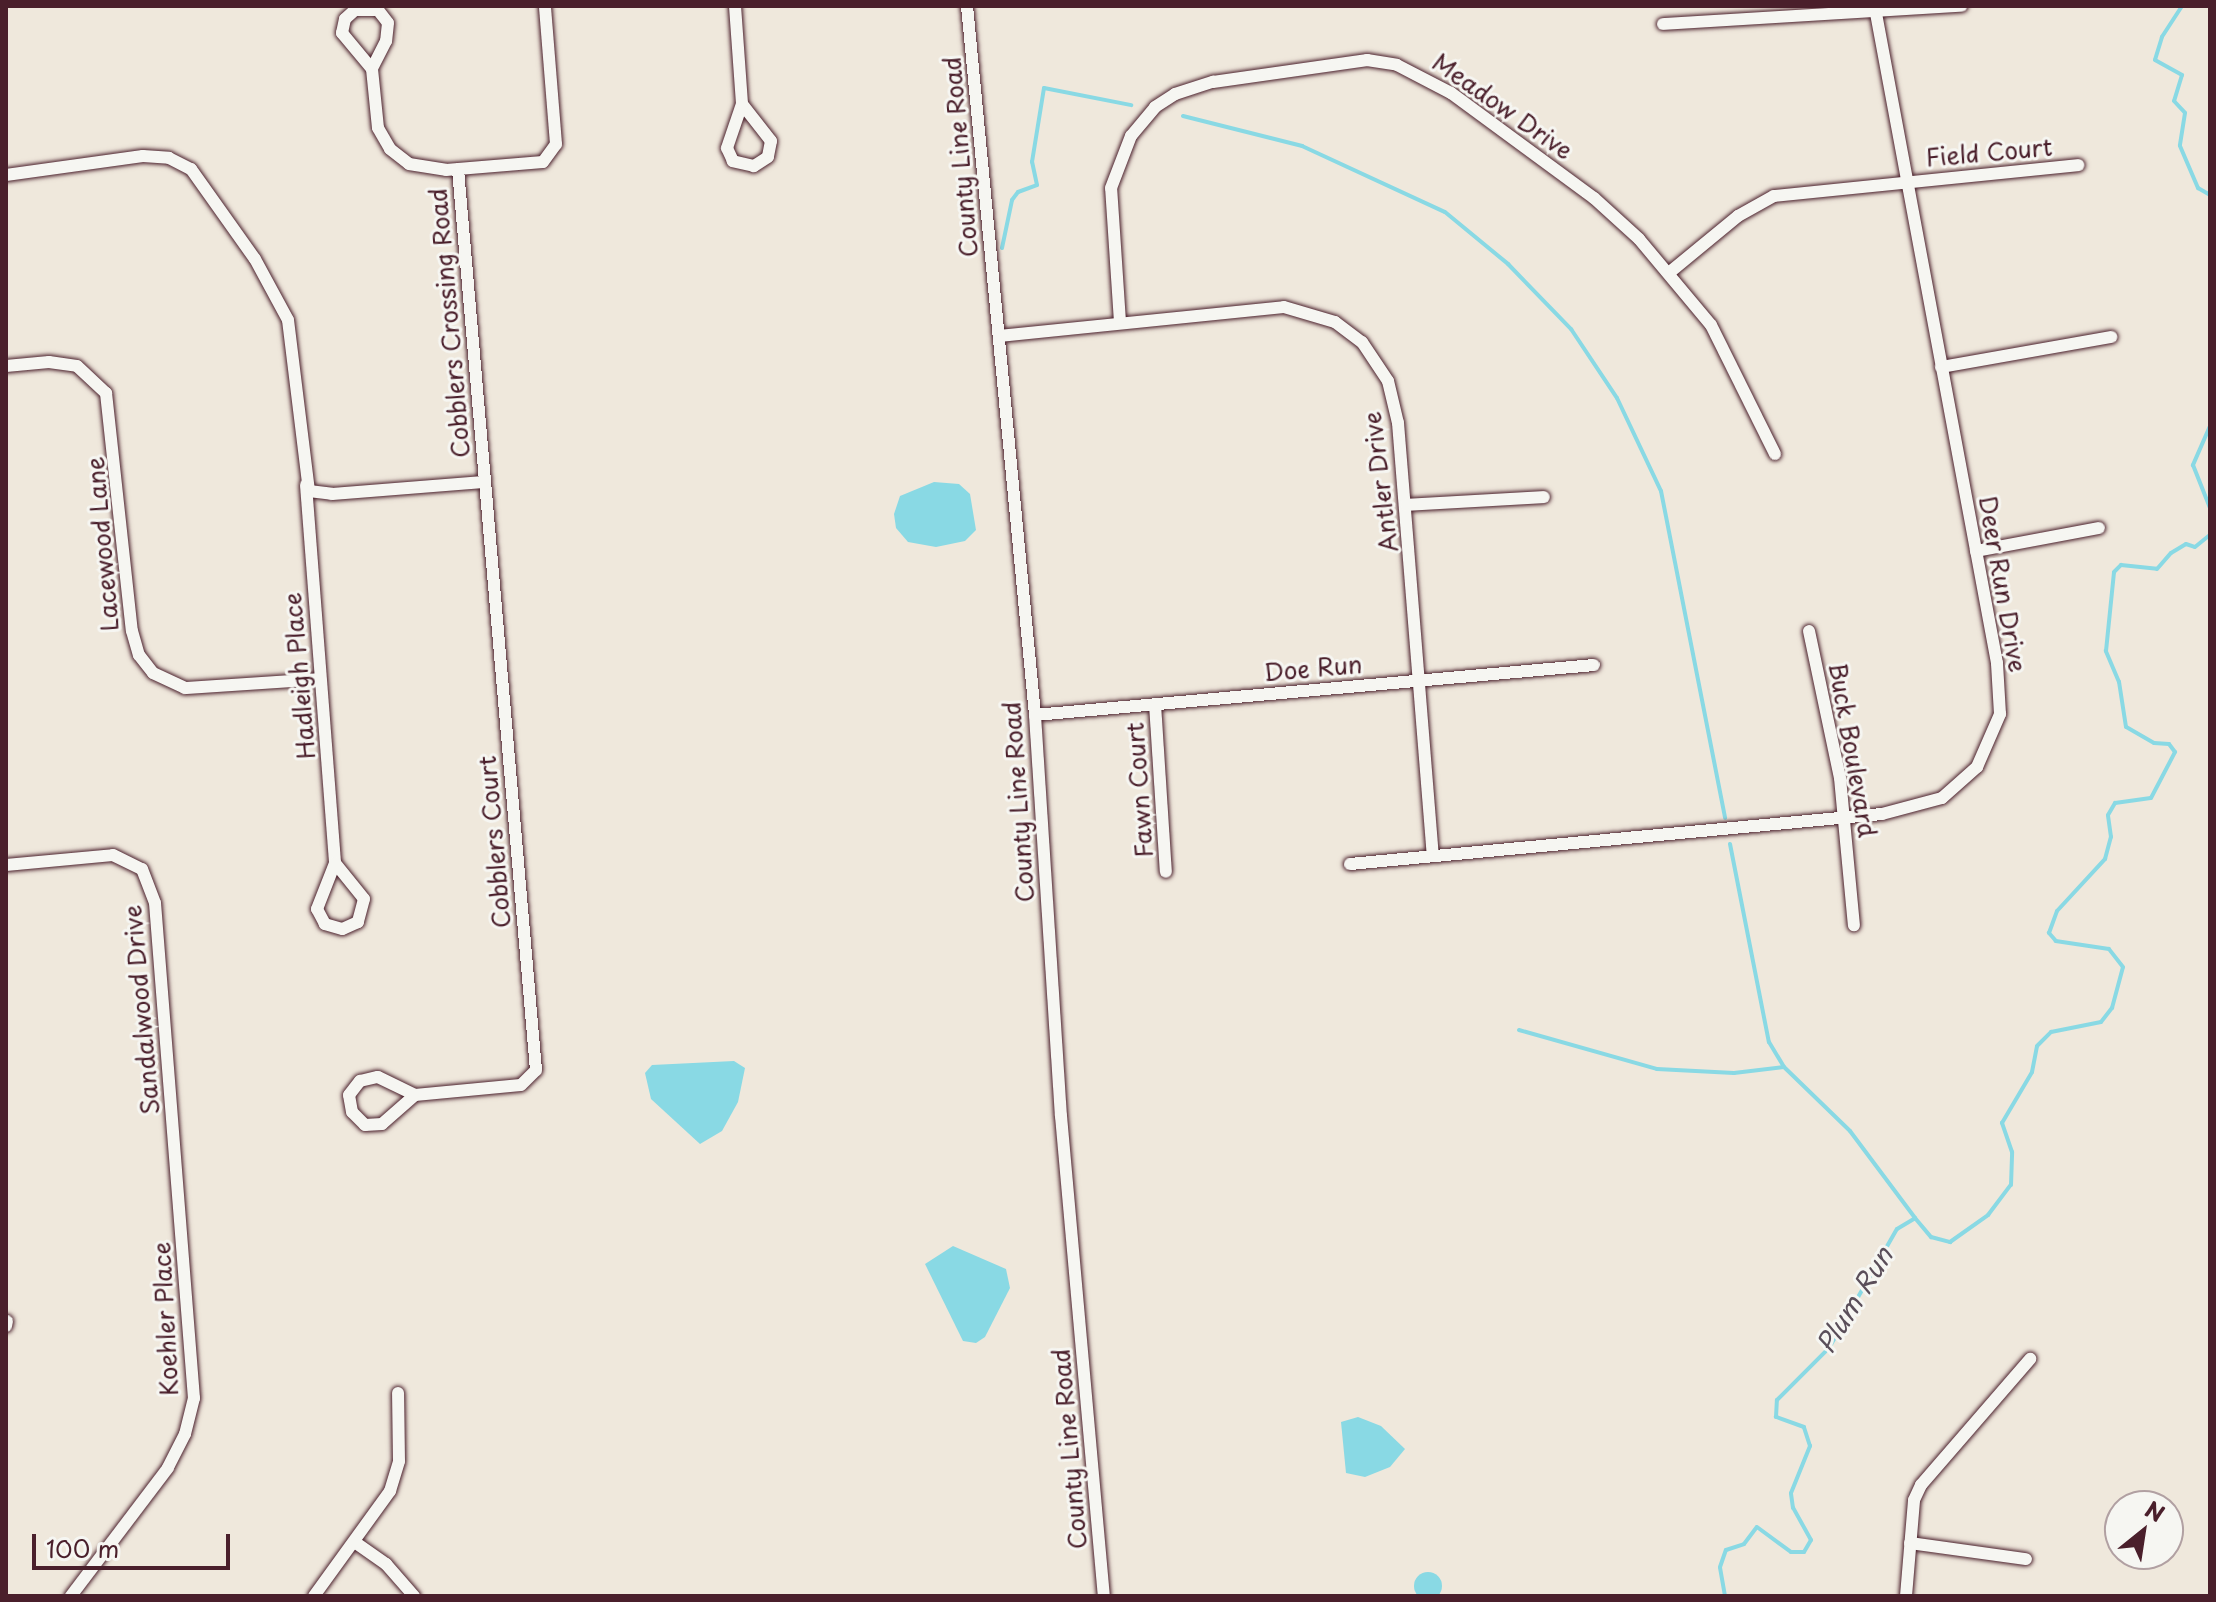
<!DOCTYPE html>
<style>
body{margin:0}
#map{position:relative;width:2216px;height:1602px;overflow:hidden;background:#efe8dc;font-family:"Playpen Sans",sans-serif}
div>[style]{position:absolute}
.water>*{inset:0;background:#89d9e4}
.round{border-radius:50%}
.stream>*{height:4px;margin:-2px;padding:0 2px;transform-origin:2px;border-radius:2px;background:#89d9e4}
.roads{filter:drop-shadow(0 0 2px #4a1f2b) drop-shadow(0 0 2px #4a1f2b)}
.street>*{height:12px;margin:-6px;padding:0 6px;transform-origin:6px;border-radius:6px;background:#f6f6f2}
span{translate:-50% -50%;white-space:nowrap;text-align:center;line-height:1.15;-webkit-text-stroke:6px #f6f6f2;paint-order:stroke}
.street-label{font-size:24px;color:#4a1f2b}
.water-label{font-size:26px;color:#5a4e59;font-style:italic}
.frame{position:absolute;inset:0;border:8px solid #4a1f2b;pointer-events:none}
.north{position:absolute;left:2104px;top:1490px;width:80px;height:80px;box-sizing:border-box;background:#f6f6f2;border:2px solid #b1a0a2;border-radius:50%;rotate:30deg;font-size:22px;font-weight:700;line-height:32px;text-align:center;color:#4a1f2b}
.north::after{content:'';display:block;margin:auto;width:28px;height:36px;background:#4a1f2b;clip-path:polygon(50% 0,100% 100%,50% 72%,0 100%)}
.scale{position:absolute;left:32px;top:1534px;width:198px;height:36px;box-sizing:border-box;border:4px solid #4a1f2b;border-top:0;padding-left:10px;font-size:24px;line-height:28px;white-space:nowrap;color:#4a1f2b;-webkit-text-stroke:6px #f6f6f2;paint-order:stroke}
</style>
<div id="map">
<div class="water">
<div style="clip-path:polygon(934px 482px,959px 484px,970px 494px,976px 530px,965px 541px,936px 547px,908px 542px,896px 528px,894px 514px,900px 496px)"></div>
<div style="clip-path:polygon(734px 1061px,745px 1068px,738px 1102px,722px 1131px,700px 1144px,651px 1099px,645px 1073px,652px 1065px)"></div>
<div style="clip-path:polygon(953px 1246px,1006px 1269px,1010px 1288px,985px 1337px,976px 1343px,963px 1341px,925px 1264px)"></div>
<div style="clip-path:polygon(1358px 1417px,1381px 1426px,1405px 1449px,1390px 1467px,1365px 1477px,1346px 1473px,1341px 1422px)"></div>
<div class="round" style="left:1414px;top:1572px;width:28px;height:28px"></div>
</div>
<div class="stream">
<div style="left:2182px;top:6px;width:37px;rotate:123deg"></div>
<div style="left:2162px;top:37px;width:24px;rotate:107deg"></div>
<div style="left:2155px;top:60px;width:31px;rotate:29deg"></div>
<div style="left:2182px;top:75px;width:27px;rotate:107deg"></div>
<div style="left:2174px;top:101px;width:16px;rotate:47deg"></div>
<div style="left:2185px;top:113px;width:33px;rotate:99deg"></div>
<div style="left:2180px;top:146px;width:46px;rotate:66.8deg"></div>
<div style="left:2198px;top:188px;width:14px;rotate:30deg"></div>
<div style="left:1183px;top:116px;width:123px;rotate:14.1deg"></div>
<div style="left:1302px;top:146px;width:157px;rotate:24.8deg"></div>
<div style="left:1445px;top:212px;width:82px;rotate:39.5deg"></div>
<div style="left:1508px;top:264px;width:91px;rotate:45.9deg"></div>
<div style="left:1571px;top:329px;width:83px;rotate:56.3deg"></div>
<div style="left:1617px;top:398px;width:103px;rotate:64.7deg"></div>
<div style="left:1661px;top:491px;width:333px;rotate:78.9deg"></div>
<div style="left:1002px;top:248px;width:49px;rotate:-78.2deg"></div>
<div style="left:1012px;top:200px;width:10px;rotate:-53deg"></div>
<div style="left:1018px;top:192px;width:20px;rotate:-20deg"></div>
<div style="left:1037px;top:185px;width:24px;rotate:-102deg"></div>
<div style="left:1032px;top:162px;width:75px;rotate:-80.8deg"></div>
<div style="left:1044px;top:88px;width:89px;rotate:11.1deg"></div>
<div style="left:2210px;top:426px;width:43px;rotate:113.6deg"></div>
<div style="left:2193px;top:465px;width:46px;rotate:68.4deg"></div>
<div style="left:1730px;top:844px;width:202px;rotate:78.9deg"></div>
<div style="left:1769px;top:1042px;width:29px;rotate:59deg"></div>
<div style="left:1784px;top:1067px;width:92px;rotate:44.1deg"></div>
<div style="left:1850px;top:1131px;width:109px;rotate:53.2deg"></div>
<div style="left:1519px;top:1030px;width:143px;rotate:15.8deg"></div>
<div style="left:1657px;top:1069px;width:77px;rotate:3deg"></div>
<div style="left:1734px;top:1073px;width:50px;rotate:-6.8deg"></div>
<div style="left:1725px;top:1596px;width:29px;rotate:-100deg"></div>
<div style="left:1720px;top:1567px;width:18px;rotate:-71deg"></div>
<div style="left:1726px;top:1550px;width:19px;rotate:-18deg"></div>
<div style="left:1744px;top:1544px;width:21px;rotate:-53deg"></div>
<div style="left:1757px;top:1527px;width:42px;rotate:36.3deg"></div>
<div style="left:1791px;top:1552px;width:13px"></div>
<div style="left:1804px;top:1552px;width:14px;rotate:-60deg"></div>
<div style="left:1811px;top:1540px;width:37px;rotate:-119deg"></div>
<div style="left:1793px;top:1508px;width:15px;rotate:-98deg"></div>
<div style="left:1791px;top:1493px;width:51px;rotate:-68deg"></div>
<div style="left:1810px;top:1446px;width:20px;rotate:-108deg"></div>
<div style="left:1804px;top:1427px;width:30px;rotate:-160deg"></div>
<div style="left:1776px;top:1417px;width:17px;rotate:-87deg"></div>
<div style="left:1777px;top:1400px;width:74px;rotate:-45deg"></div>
<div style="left:1829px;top:1348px;width:137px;rotate:-60.3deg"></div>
<div style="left:1897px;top:1229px;width:21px;rotate:-31deg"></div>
<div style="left:1915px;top:1218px;width:25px;rotate:50deg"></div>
<div style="left:1931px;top:1237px;width:20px;rotate:15deg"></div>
<div style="left:1950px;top:1242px;width:47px;rotate:-35.4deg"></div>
<div style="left:1988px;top:1215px;width:38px;rotate:-53deg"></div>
<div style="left:2011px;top:1185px;width:33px;rotate:-88deg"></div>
<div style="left:2012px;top:1152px;width:31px;rotate:-109deg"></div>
<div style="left:2002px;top:1123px;width:59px;rotate:-59.5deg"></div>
<div style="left:2032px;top:1072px;width:26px;rotate:-79deg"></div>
<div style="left:2037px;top:1046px;width:20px;rotate:-45deg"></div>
<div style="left:2051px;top:1032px;width:51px;rotate:-11.3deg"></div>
<div style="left:2101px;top:1022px;width:18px;rotate:-52deg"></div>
<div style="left:2112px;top:1008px;width:42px;rotate:-75deg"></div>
<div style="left:2123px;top:967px;width:23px;rotate:-128deg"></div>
<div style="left:2109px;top:949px;width:54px;rotate:-171.4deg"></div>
<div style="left:2056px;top:941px;width:11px;rotate:-131deg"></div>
<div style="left:2049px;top:933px;width:23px;rotate:-70deg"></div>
<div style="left:2057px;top:911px;width:71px;rotate:-47.3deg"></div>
<div style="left:2105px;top:859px;width:23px;rotate:-75deg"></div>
<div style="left:2111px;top:837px;width:22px;rotate:-98deg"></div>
<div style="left:2108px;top:815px;width:14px;rotate:-60deg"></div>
<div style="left:2115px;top:803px;width:36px;rotate:-8deg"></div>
<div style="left:2151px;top:798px;width:52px;rotate:-62.4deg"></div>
<div style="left:2175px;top:752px;width:10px;rotate:-127deg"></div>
<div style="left:2169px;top:744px;width:15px;rotate:-176deg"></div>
<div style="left:2154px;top:743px;width:32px;rotate:-150deg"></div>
<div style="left:2126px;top:727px;width:46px;rotate:-98.8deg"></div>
<div style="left:2119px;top:682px;width:34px;rotate:-113deg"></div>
<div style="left:2106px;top:651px;width:79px;rotate:-84.2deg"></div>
<div style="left:2114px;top:572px;width:10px;rotate:-45deg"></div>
<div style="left:2121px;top:565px;width:36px;rotate:6deg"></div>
<div style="left:2157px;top:569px;width:21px;rotate:-49deg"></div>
<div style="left:2171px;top:553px;width:17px;rotate:-31deg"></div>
<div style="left:2186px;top:544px;width:9px;rotate:18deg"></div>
<div style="left:2195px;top:547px;width:19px;rotate:-39deg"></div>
</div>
<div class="roads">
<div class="street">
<div style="left:735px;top:6px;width:98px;rotate:85.9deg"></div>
<div style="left:967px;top:6px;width:712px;rotate:84.52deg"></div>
<div style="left:1035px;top:715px;width:402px;rotate:86.3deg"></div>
<div style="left:1061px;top:1116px;width:482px;rotate:84.9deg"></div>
<div style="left:355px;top:10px;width:23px"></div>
<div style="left:378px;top:10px;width:16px;rotate:52deg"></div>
<div style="left:388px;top:23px;width:18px;rotate:96deg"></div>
<div style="left:386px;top:41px;width:31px;rotate:117deg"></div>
<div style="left:372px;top:69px;width:47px;rotate:-129.8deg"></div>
<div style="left:342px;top:33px;width:14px;rotate:-78deg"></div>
<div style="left:345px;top:19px;width:13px;rotate:-42deg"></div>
<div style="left:1663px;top:24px;width:299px;rotate:-3.5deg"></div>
<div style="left:372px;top:69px;width:59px;rotate:84.2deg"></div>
<div style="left:378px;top:128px;width:24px;rotate:60deg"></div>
<div style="left:390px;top:149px;width:24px;rotate:38deg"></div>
<div style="left:409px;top:164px;width:37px;rotate:9deg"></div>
<div style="left:446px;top:170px;width:97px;rotate:-4.7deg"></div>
<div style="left:543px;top:162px;width:22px;rotate:-54deg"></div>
<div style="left:556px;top:144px;width:138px;rotate:-94.6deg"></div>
<div style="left:742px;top:104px;width:47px;rotate:51.9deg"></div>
<div style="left:771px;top:141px;width:16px;rotate:101deg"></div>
<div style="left:768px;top:157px;width:17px;rotate:147deg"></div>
<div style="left:754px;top:166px;width:22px;rotate:-167deg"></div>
<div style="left:733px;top:161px;width:14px;rotate:-115deg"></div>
<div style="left:727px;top:148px;width:46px;rotate:-71.2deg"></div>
<div style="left:6px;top:175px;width:138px;rotate:-7.9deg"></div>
<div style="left:143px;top:156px;width:26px;rotate:4deg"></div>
<div style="left:169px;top:158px;width:25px;rotate:27deg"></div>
<div style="left:191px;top:169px;width:110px;rotate:54.6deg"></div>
<div style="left:255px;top:259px;width:69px;rotate:61.6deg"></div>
<div style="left:288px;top:320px;width:172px;rotate:83deg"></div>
<div style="left:309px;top:491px;width:23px;rotate:7deg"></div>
<div style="left:332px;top:494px;width:152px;rotate:-4.5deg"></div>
<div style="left:1670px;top:272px;width:88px;rotate:-39.5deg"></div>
<div style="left:1738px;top:216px;width:41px;rotate:-29.1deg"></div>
<div style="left:1774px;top:196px;width:306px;rotate:-5.8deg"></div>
<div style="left:1120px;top:322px;width:134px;rotate:-93.8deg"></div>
<div style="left:1111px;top:188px;width:56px;rotate:-69deg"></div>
<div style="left:1131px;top:136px;width:38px;rotate:-50deg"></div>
<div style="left:1155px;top:107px;width:24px;rotate:-33deg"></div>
<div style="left:1175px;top:94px;width:40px;rotate:-18deg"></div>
<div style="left:1213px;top:82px;width:156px;rotate:-8.1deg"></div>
<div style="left:1367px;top:60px;width:30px;rotate:9deg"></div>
<div style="left:1397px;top:65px;width:61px;rotate:27.4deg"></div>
<div style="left:1451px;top:93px;width:177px;rotate:36.3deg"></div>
<div style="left:1594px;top:198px;width:61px;rotate:42.3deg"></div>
<div style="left:1639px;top:239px;width:112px;rotate:50.1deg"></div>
<div style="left:1711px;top:325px;width:144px;rotate:63.6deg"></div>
<div style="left:999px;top:336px;width:286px;rotate:-5.8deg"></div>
<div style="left:1284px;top:307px;width:53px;rotate:16.4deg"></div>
<div style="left:1335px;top:322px;width:34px;rotate:37deg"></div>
<div style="left:1362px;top:342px;width:47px;rotate:56.3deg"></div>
<div style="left:1388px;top:381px;width:43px;rotate:76.6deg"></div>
<div style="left:1398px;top:423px;width:432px;rotate:85.4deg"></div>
<div style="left:6px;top:366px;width:43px;rotate:-5.3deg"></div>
<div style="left:49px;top:362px;width:28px;rotate:8deg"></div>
<div style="left:77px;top:366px;width:40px;rotate:43deg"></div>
<div style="left:106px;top:393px;width:239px;rotate:83.8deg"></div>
<div style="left:132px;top:631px;width:25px;rotate:74deg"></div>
<div style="left:139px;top:655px;width:23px;rotate:52deg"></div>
<div style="left:153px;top:673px;width:35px;rotate:25deg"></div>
<div style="left:185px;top:688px;width:135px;rotate:-3.8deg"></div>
<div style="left:1941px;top:367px;width:173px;rotate:-10deg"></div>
<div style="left:306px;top:485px;width:379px;rotate:85.6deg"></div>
<div style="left:1406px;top:505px;width:138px;rotate:-3.3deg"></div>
<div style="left:1976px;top:551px;width:125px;rotate:-10.6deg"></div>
<div style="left:1809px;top:631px;width:150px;rotate:78.1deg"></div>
<div style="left:1840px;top:778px;width:148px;rotate:84.6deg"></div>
<div style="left:1155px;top:704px;width:168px;rotate:86.3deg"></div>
<div style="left:1035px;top:715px;width:561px;rotate:-5.11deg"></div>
<div style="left:335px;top:863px;width:46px;rotate:51.1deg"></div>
<div style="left:364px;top:899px;width:24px;rotate:105deg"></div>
<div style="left:358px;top:922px;width:17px;rotate:156deg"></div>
<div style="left:342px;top:929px;width:18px;rotate:-164deg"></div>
<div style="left:325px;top:924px;width:17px;rotate:-118deg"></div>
<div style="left:317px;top:909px;width:49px;rotate:-68.6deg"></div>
<div style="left:1350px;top:864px;width:534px;rotate:-5.37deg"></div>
<div style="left:1882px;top:814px;width:62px;rotate:-14.9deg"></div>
<div style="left:1942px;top:798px;width:47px;rotate:-41.5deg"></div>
<div style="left:1977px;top:767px;width:58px;rotate:-66.5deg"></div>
<div style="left:2000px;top:714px;width:51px;rotate:-93.4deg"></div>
<div style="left:1997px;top:663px;width:666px;rotate:-100.55deg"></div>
<div style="left:6px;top:865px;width:107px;rotate:-5.3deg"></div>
<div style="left:113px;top:855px;width:32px;rotate:26deg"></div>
<div style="left:142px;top:869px;width:36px;rotate:69deg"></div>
<div style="left:155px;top:903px;width:497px;rotate:85.5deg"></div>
<div style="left:194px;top:1398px;width:37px;rotate:104deg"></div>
<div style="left:185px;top:1434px;width:38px;rotate:117deg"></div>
<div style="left:168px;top:1468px;width:161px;rotate:127.2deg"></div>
<div style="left:378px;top:1077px;width:41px;rotate:25.9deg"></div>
<div style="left:415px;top:1095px;width:44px;rotate:138.7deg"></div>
<div style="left:382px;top:1124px;width:17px;rotate:177deg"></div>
<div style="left:365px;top:1125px;width:18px;rotate:-135deg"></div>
<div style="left:352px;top:1112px;width:17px;rotate:-100deg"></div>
<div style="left:349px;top:1095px;width:18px;rotate:-52deg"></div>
<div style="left:360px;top:1081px;width:18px;rotate:-13deg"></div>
<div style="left:415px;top:1095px;width:106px;rotate:-5.4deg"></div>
<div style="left:521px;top:1085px;width:21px;rotate:-45deg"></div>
<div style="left:536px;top:1070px;width:904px;rotate:-94.95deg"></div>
<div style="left:6px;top:1326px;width:5px;rotate:-79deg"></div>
<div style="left:356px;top:1543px;width:37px;rotate:35deg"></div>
<div style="left:386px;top:1564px;width:43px;rotate:48.8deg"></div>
<div style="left:1910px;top:1543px;width:117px;rotate:7.9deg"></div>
<div style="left:314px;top:1596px;width:130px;rotate:-54.1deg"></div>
<div style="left:390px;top:1491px;width:31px;rotate:-73deg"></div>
<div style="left:399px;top:1461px;width:68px;rotate:-90.8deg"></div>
<div style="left:1906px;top:1596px;width:96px;rotate:-85.2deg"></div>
<div style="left:1914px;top:1500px;width:17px;rotate:-65deg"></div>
<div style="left:1921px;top:1485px;width:167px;rotate:-49.1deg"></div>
</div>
</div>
<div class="street-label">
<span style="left:1503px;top:106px;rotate:35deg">Meadow Drive</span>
<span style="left:1989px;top:152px;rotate:-5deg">Field Court</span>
<span style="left:960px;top:157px;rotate:-95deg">County Line Road</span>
<span style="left:449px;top:323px;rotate:-95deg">Cobblers Crossing Road</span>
<span style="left:1380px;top:482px;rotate:-97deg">Antler Drive</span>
<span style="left:102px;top:544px;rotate:-95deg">Lacewood Lane</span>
<span style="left:2003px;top:584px;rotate:80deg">Deer Run Drive</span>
<span style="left:1313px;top:668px;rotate:-5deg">Doe Run</span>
<span style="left:299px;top:676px;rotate:-95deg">Hadleigh Place</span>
<span style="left:1853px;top:750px;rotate:80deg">Buck Boulevard</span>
<span style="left:1139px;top:790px;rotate:-94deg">Fawn Court</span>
<span style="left:1018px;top:802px;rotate:-94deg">County Line Road</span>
<span style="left:494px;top:842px;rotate:-95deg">Cobblers Court</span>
<span style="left:141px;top:1010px;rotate:-95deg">Sandalwood Drive</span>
<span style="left:165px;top:1319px;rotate:-93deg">Koehler Place</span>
<span style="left:1069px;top:1449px;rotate:-95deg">County Line Road</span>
</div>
<div class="water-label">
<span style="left:1854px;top:1300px;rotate:-58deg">Plum Run</span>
</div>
<div class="frame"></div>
<div class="north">N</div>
<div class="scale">100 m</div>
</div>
